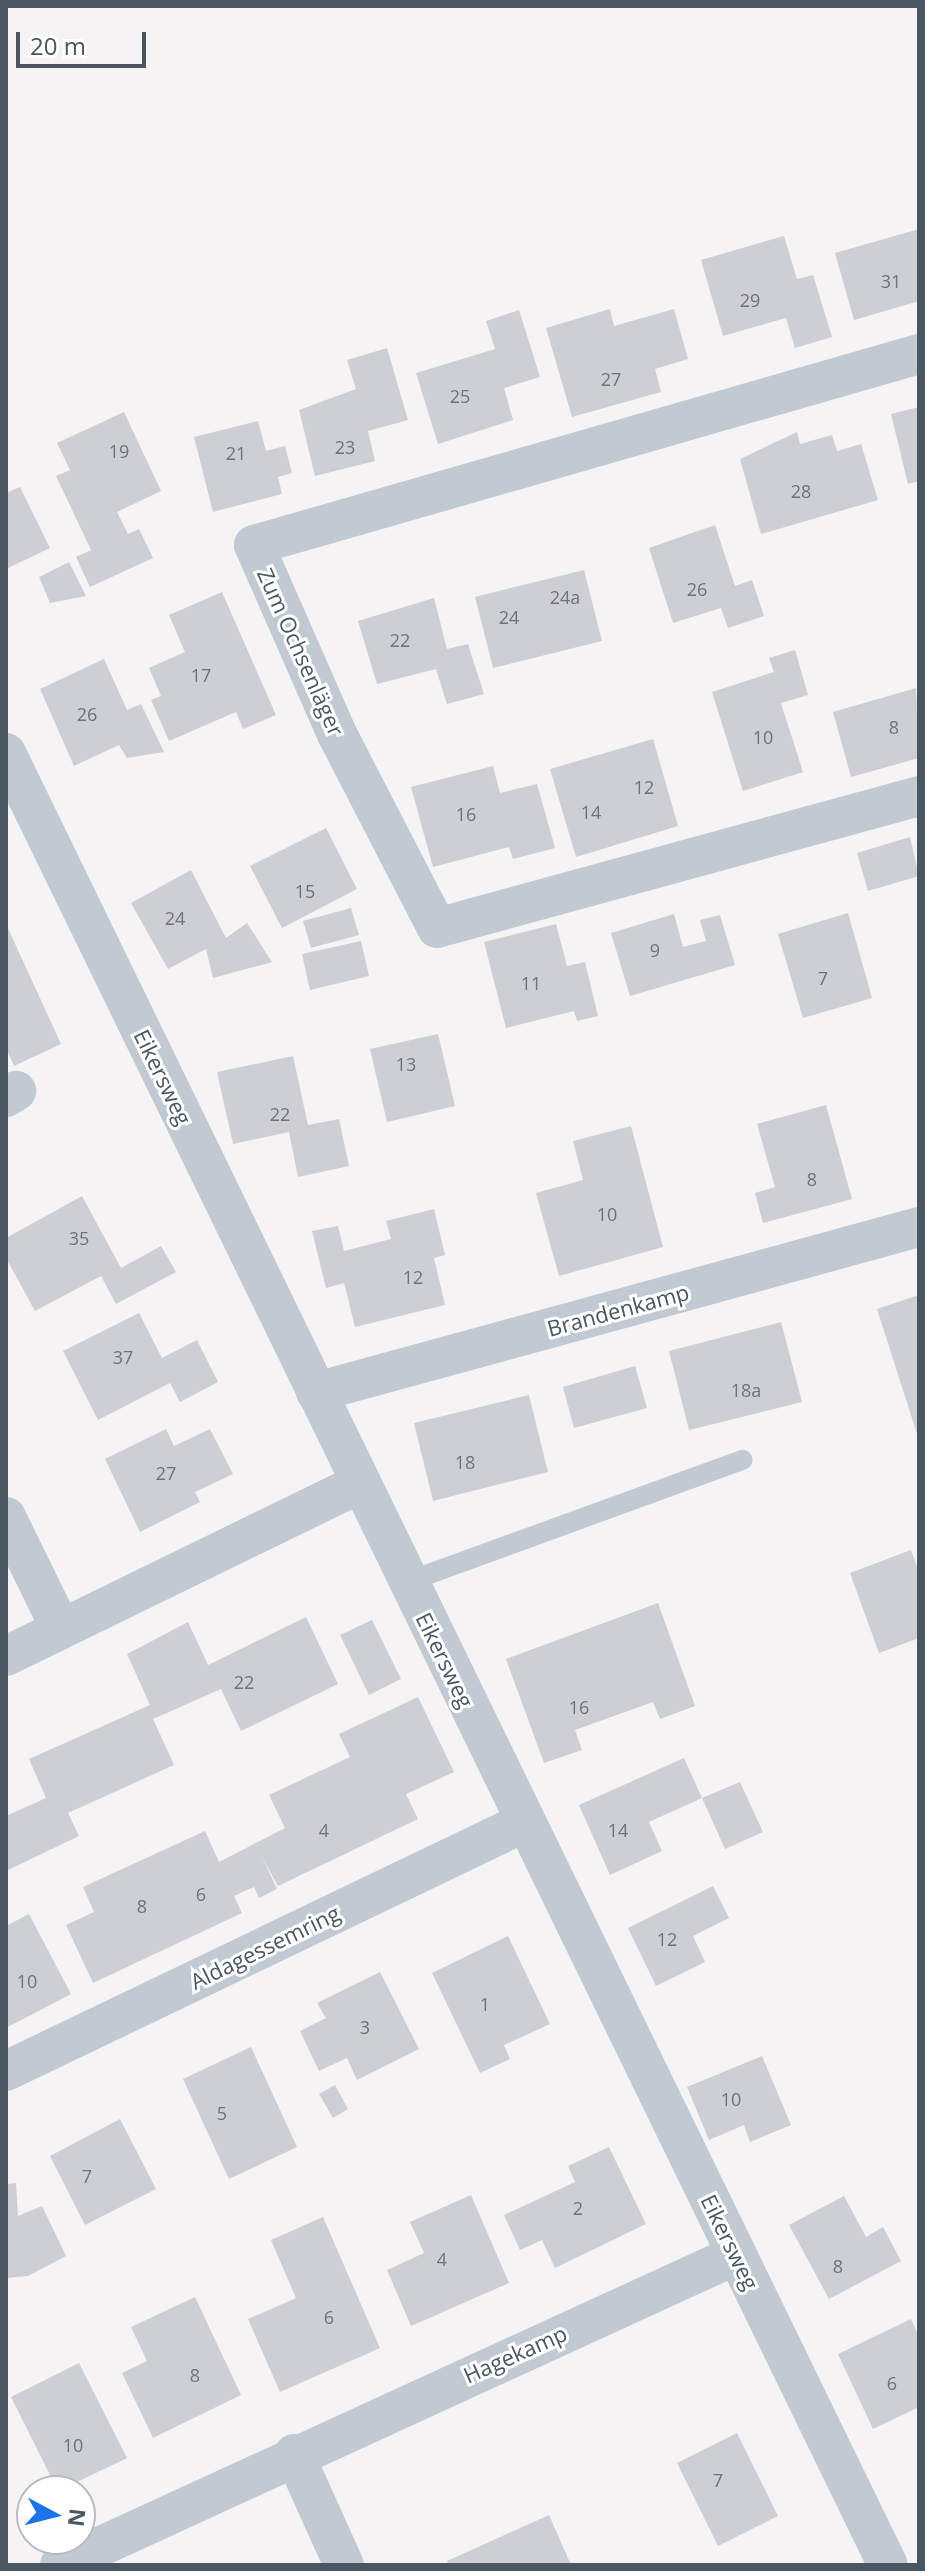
<!DOCTYPE html>
<meta charset="utf-8">
<style>
body{margin:0}
#map{position:relative;width:925px;height:2571px;overflow:hidden;background:#f5f3f3;font-family:"Open Sans",sans-serif}
div>[style]{position:absolute}
.building>*{inset:0;background:#cdcfd5}
.service>*{height:20px;margin:-10px;padding:0 10px;transform-origin:10px;border-radius:10px;background:#c1cad2}
.minor>*{height:40px;margin:-20px;padding:0 20px;transform-origin:20px;border-radius:20px;background:#c1cad2}
span{translate:-50% -50%;white-space:nowrap;text-align:center;line-height:1.15;-webkit-text-stroke:6px #fff;paint-order:stroke}
.number-label{font-size:18px;color:#6b747e}
.number-label span{-webkit-text-stroke-width:0}
.street-label{font-size:22px;color:#4a5661}
.frame{position:absolute;inset:0;border:8px solid #4a5661;pointer-events:none}
.north{position:absolute;left:16px;top:2475px;width:80px;height:80px;box-sizing:border-box;background:#fff;border:2px solid #b7bbc0;border-radius:50%;rotate:97deg;font-size:22px;font-weight:700;line-height:32px;text-align:center;color:#4a5661}
.north::after{content:'';display:block;margin:auto;width:28px;height:36px;background:#1a73e8;clip-path:polygon(50% 0,100% 100%,50% 72%,0 100%)}
.scale{position:absolute;left:16px;top:32px;width:130px;height:36px;box-sizing:border-box;border:4px solid #4a5661;border-top:0;padding-left:10px;font-size:24px;line-height:28px;white-space:nowrap;color:#4a5661;-webkit-text-stroke:6px #fff;paint-order:stroke}
</style>
<div id="map">
<div class="building">
<div style="clip-path:polygon(919px 229px,919px 301px,854px 320px,835px 253px)"></div>
<div style="clip-path:polygon(784px 236px,797px 279px,813px 275px,832px 337px,795px 348px,786px 318px,723px 336px,701px 260px)"></div>
<div style="clip-path:polygon(610px 309px,614px 326px,674px 309px,688px 359px,655px 369px,661px 392px,572px 417px,546px 328px)"></div>
<div style="clip-path:polygon(519px 310px,540px 377px,504px 388px,513px 420px,438px 444px,416px 373px,495px 349px,486px 321px)"></div>
<div style="clip-path:polygon(387px 348px,408px 420px,368px 431px,375px 461px,315px 476px,299px 410px,356px 389px,347px 360px)"></div>
<div style="clip-path:polygon(919px 407px,919px 481px,908px 484px,891px 414px)"></div>
<div style="clip-path:polygon(124px 412px,161px 491px,117px 512px,128px 534px,139px 529px,153px 558px,90px 587px,76px 557px,91px 550px,56px 476px,70px 470px,57px 443px)"></div>
<div style="clip-path:polygon(258px 421px,266px 451px,285px 446px,292px 473px,278px 477px,282px 494px,213px 512px,194px 437px)"></div>
<div style="clip-path:polygon(797px 432px,800px 444px,832px 435px,837px 451px,861px 444px,878px 500px,761px 534px,740px 459px)"></div>
<div style="clip-path:polygon(20px 487px,50px 548px,6px 569px,6px 493px)"></div>
<div style="clip-path:polygon(715px 525px,735px 586px,752px 580px,764px 616px,728px 628px,721px 608px,673px 623px,649px 548px)"></div>
<div style="clip-path:polygon(69px 562px,86px 596px,50px 603px,39px 577px)"></div>
<div style="clip-path:polygon(584px 570px,602px 641px,493px 668px,475px 597px)"></div>
<div style="clip-path:polygon(222px 592px,276px 715px,243px 729px,236px 712px,169px 741px,151px 700px,161px 696px,149px 668px,185px 652px,169px 615px)"></div>
<div style="clip-path:polygon(434px 598px,447px 649px,468px 644px,484px 694px,447px 704px,436px 669px,377px 684px,358px 621px)"></div>
<div style="clip-path:polygon(795px 650px,808px 695px,781px 703px,803px 772px,743px 791px,712px 692px,774px 672px,769px 658px)"></div>
<div style="clip-path:polygon(104px 659px,127px 710px,141px 704px,164px 752px,127px 758px,119px 745px,74px 766px,40px 689px)"></div>
<div style="clip-path:polygon(916px 688px,919px 758px,851px 777px,833px 712px)"></div>
<div style="clip-path:polygon(653px 739px,678px 826px,576px 857px,550px 769px)"></div>
<div style="clip-path:polygon(493px 766px,500px 793px,537px 784px,555px 848px,513px 859px,509px 847px,433px 867px,411px 787px)"></div>
<div style="clip-path:polygon(326px 828px,357px 889px,282px 928px,250px 866px)"></div>
<div style="clip-path:polygon(910px 837px,919px 876px,868px 891px,857px 853px)"></div>
<div style="clip-path:polygon(191px 870px,226px 938px,247px 923px,272px 962px,213px 978px,206px 949px,168px 969px,131px 903px)"></div>
<div style="clip-path:polygon(351px 908px,359px 935px,311px 948px,303px 921px)"></div>
<div style="clip-path:polygon(848px 913px,872px 998px,803px 1018px,778px 934px)"></div>
<div style="clip-path:polygon(674px 914px,683px 947px,706px 941px,700px 920px,720px 915px,735px 965px,630px 996px,611px 933px)"></div>
<div style="clip-path:polygon(6px 924px,61px 1044px,14px 1066px,6px 1048px)"></div>
<div style="clip-path:polygon(556px 924px,567px 966px,585px 962px,598px 1016px,577px 1021px,574px 1011px,506px 1028px,484px 942px)"></div>
<div style="clip-path:polygon(361px 941px,369px 976px,310px 990px,302px 954px)"></div>
<div style="clip-path:polygon(438px 1034px,455px 1106px,387px 1122px,370px 1049px)"></div>
<div style="clip-path:polygon(293px 1056px,308px 1125px,339px 1119px,349px 1166px,298px 1177px,289px 1132px,233px 1144px,217px 1072px)"></div>
<div style="clip-path:polygon(826px 1105px,852px 1199px,763px 1223px,755px 1193px,775px 1187px,757px 1124px)"></div>
<div style="clip-path:polygon(631px 1126px,663px 1247px,559px 1276px,536px 1193px,583px 1180px,573px 1141px)"></div>
<div style="clip-path:polygon(82px 1196px,121px 1268px,161px 1246px,176px 1272px,116px 1304px,101px 1276px,35px 1311px,6px 1258px,6px 1238px)"></div>
<div style="clip-path:polygon(434px 1209px,445px 1255px,434px 1258px,445px 1305px,355px 1327px,344px 1283px,326px 1288px,312px 1231px,338px 1226px,344px 1251px,391px 1239px,386px 1221px)"></div>
<div style="clip-path:polygon(919px 1295px,919px 1437px,918px 1437px,877px 1309px)"></div>
<div style="clip-path:polygon(139px 1313px,162px 1358px,197px 1340px,218px 1382px,180px 1402px,170px 1383px,98px 1420px,63px 1351px)"></div>
<div style="clip-path:polygon(781px 1322px,802px 1402px,689px 1430px,669px 1351px)"></div>
<div style="clip-path:polygon(635px 1366px,647px 1408px,574px 1428px,563px 1387px)"></div>
<div style="clip-path:polygon(529px 1395px,548px 1472px,433px 1501px,414px 1423px)"></div>
<div style="clip-path:polygon(166px 1429px,174px 1446px,210px 1429px,233px 1474px,195px 1492px,200px 1502px,140px 1532px,105px 1459px)"></div>
<div style="clip-path:polygon(911px 1550px,919px 1572px,919px 1638px,879px 1653px,850px 1573px)"></div>
<div style="clip-path:polygon(658px 1603px,695px 1706px,660px 1719px,653px 1702px,575px 1730px,582px 1750px,544px 1763px,506px 1659px)"></div>
<div style="clip-path:polygon(306px 1617px,338px 1684px,241px 1731px,221px 1689px,153px 1719px,174px 1765px,68px 1813px,79px 1836px,6px 1871px,6px 1816px,46px 1798px,29px 1759px,150px 1705px,127px 1654px,188px 1622px,208px 1665px)"></div>
<div style="clip-path:polygon(372px 1620px,401px 1679px,369px 1695px,340px 1635px)"></div>
<div style="clip-path:polygon(418px 1697px,454px 1772px,406px 1794px,418px 1819px,278px 1886px,262px 1857px,277px 1889px,259px 1898px,254px 1887px,234px 1896px,242px 1913px,93px 1983px,66px 1925px,94px 1912px,83px 1887px,205px 1831px,219px 1862px,285px 1828px,269px 1795px,350px 1757px,339px 1734px)"></div>
<div style="clip-path:polygon(684px 1758px,702px 1798px,649px 1822px,662px 1851px,610px 1875px,579px 1805px)"></div>
<div style="clip-path:polygon(740px 1782px,763px 1832px,725px 1849px,702px 1798px)"></div>
<div style="clip-path:polygon(713px 1886px,729px 1918px,693px 1936px,705px 1962px,656px 1986px,628px 1928px)"></div>
<div style="clip-path:polygon(29px 1914px,71px 1994px,6px 2028px,6px 1926px)"></div>
<div style="clip-path:polygon(508px 1936px,550px 2024px,504px 2045px,510px 2059px,480px 2073px,432px 1973px)"></div>
<div style="clip-path:polygon(380px 1972px,419px 2049px,357px 2080px,347px 2058px,319px 2071px,300px 2031px,326px 2018px,317px 2003px)"></div>
<div style="clip-path:polygon(251px 2047px,297px 2147px,229px 2179px,183px 2079px)"></div>
<div style="clip-path:polygon(762px 2056px,791px 2125px,750px 2142px,744px 2125px,709px 2140px,687px 2087px)"></div>
<div style="clip-path:polygon(335px 2085px,348px 2109px,333px 2118px,319px 2094px)"></div>
<div style="clip-path:polygon(120px 2119px,156px 2189px,85px 2225px,50px 2156px)"></div>
<div style="clip-path:polygon(609px 2147px,646px 2224px,555px 2268px,542px 2240px,520px 2250px,504px 2215px,575px 2182px,568px 2166px)"></div>
<div style="clip-path:polygon(16px 2183px,18px 2216px,42px 2206px,66px 2256px,28px 2276px,6px 2278px,6px 2184px)"></div>
<div style="clip-path:polygon(471px 2195px,509px 2283px,411px 2326px,387px 2270px,424px 2253px,410px 2222px)"></div>
<div style="clip-path:polygon(844px 2196px,866px 2237px,883px 2227px,901px 2261px,829px 2299px,789px 2225px)"></div>
<div style="clip-path:polygon(323px 2217px,380px 2348px,280px 2392px,248px 2319px,296px 2298px,271px 2240px)"></div>
<div style="clip-path:polygon(195px 2297px,241px 2395px,153px 2438px,122px 2373px,147px 2361px,131px 2327px)"></div>
<div style="clip-path:polygon(911px 2319px,919px 2337px,919px 2407px,873px 2429px,838px 2354px)"></div>
<div style="clip-path:polygon(79px 2363px,127px 2458px,58px 2491px,11px 2397px)"></div>
<div style="clip-path:polygon(737px 2433px,778px 2516px,718px 2546px,677px 2463px)"></div>
<div style="clip-path:polygon(549px 2515px,571px 2565px,449px 2565px,447px 2561px)"></div>
</div>
<div class="service">
<div style="left:407px;top:1582px;width:357px;rotate:-20deg"></div>
</div>
<div class="minor">
<div style="left:919px;top:354px;width:692px;rotate:163.97deg"></div>
<div style="left:254px;top:545px;width:206px;rotate:66.3deg"></div>
<div style="left:337px;top:734px;width:218px;rotate:62.7deg"></div>
<div style="left:437px;top:928px;width:500px;rotate:-15.3deg"></div>
<div style="left:6px;top:753px;width:2015px;rotate:64.05deg"></div>
<div style="left:6px;top:1097px;width:12px;rotate:-31deg"></div>
<div style="left:316px;top:1392px;width:625px;rotate:-15.3deg"></div>
<div style="left:6px;top:1517px;width:123px;rotate:63.9deg"></div>
<div style="left:6px;top:1656px;width:393px;rotate:-26deg"></div>
<div style="left:6px;top:2071px;width:576px;rotate:-25.63deg"></div>
<div style="left:294px;top:2454px;width:122px;rotate:65.8deg"></div>
<div style="left:60px;top:2565px;width:744px;rotate:-24.64deg"></div>
</div>
<div class="number-label">
<span style="left:891px;top:281px">31</span>
<span style="left:750px;top:300px">29</span>
<span style="left:611px;top:379px">27</span>
<span style="left:460px;top:396px">25</span>
<span style="left:345px;top:447px">23</span>
<span style="left:119px;top:451px">19</span>
<span style="left:236px;top:453px">21</span>
<span style="left:801px;top:491px">28</span>
<span style="left:697px;top:589px">26</span>
<span style="left:565px;top:597px">24a</span>
<span style="left:509px;top:617px">24</span>
<span style="left:400px;top:640px">22</span>
<span style="left:201px;top:675px">17</span>
<span style="left:87px;top:714px">26</span>
<span style="left:894px;top:727px">8</span>
<span style="left:763px;top:737px">10</span>
<span style="left:644px;top:787px">12</span>
<span style="left:591px;top:812px">14</span>
<span style="left:466px;top:814px">16</span>
<span style="left:305px;top:891px">15</span>
<span style="left:175px;top:918px">24</span>
<span style="left:655px;top:950px">9</span>
<span style="left:823px;top:978px">7</span>
<span style="left:531px;top:983px">11</span>
<span style="left:406px;top:1064px">13</span>
<span style="left:280px;top:1114px">22</span>
<span style="left:812px;top:1179px">8</span>
<span style="left:607px;top:1214px">10</span>
<span style="left:79px;top:1238px">35</span>
<span style="left:413px;top:1277px">12</span>
<span style="left:123px;top:1357px">37</span>
<span style="left:746px;top:1390px">18a</span>
<span style="left:465px;top:1462px">18</span>
<span style="left:166px;top:1473px">27</span>
<span style="left:244px;top:1682px">22</span>
<span style="left:579px;top:1707px">16</span>
<span style="left:324px;top:1830px">4</span>
<span style="left:618px;top:1830px">14</span>
<span style="left:201px;top:1894px">6</span>
<span style="left:142px;top:1906px">8</span>
<span style="left:667px;top:1939px">12</span>
<span style="left:27px;top:1981px">10</span>
<span style="left:485px;top:2004px">1</span>
<span style="left:365px;top:2027px">3</span>
<span style="left:731px;top:2099px">10</span>
<span style="left:222px;top:2113px">5</span>
<span style="left:87px;top:2176px">7</span>
<span style="left:578px;top:2208px">2</span>
<span style="left:442px;top:2259px">4</span>
<span style="left:838px;top:2266px">8</span>
<span style="left:329px;top:2317px">6</span>
<span style="left:195px;top:2375px">8</span>
<span style="left:892px;top:2383px">6</span>
<span style="left:73px;top:2445px">10</span>
<span style="left:718px;top:2480px">7</span>
</div>
<div class="street-label">
<span style="left:301px;top:652px;rotate:66deg">Zum Ochsenläger</span>
<span style="left:163px;top:1077px;rotate:64deg">Eikersweg</span>
<span style="left:618px;top:1310px;rotate:-15deg">Brandenkamp</span>
<span style="left:445px;top:1660px;rotate:64deg">Eikersweg</span>
<span style="left:265px;top:1947px;rotate:-26deg">Aldagessemring</span>
<span style="left:730px;top:2242px;rotate:64deg">Eikersweg</span>
<span style="left:515px;top:2354px;rotate:-24deg">Hagekamp</span>
</div>
<div class="frame"></div>
<div class="north">N</div>
<div class="scale">20 m</div>
</div>
